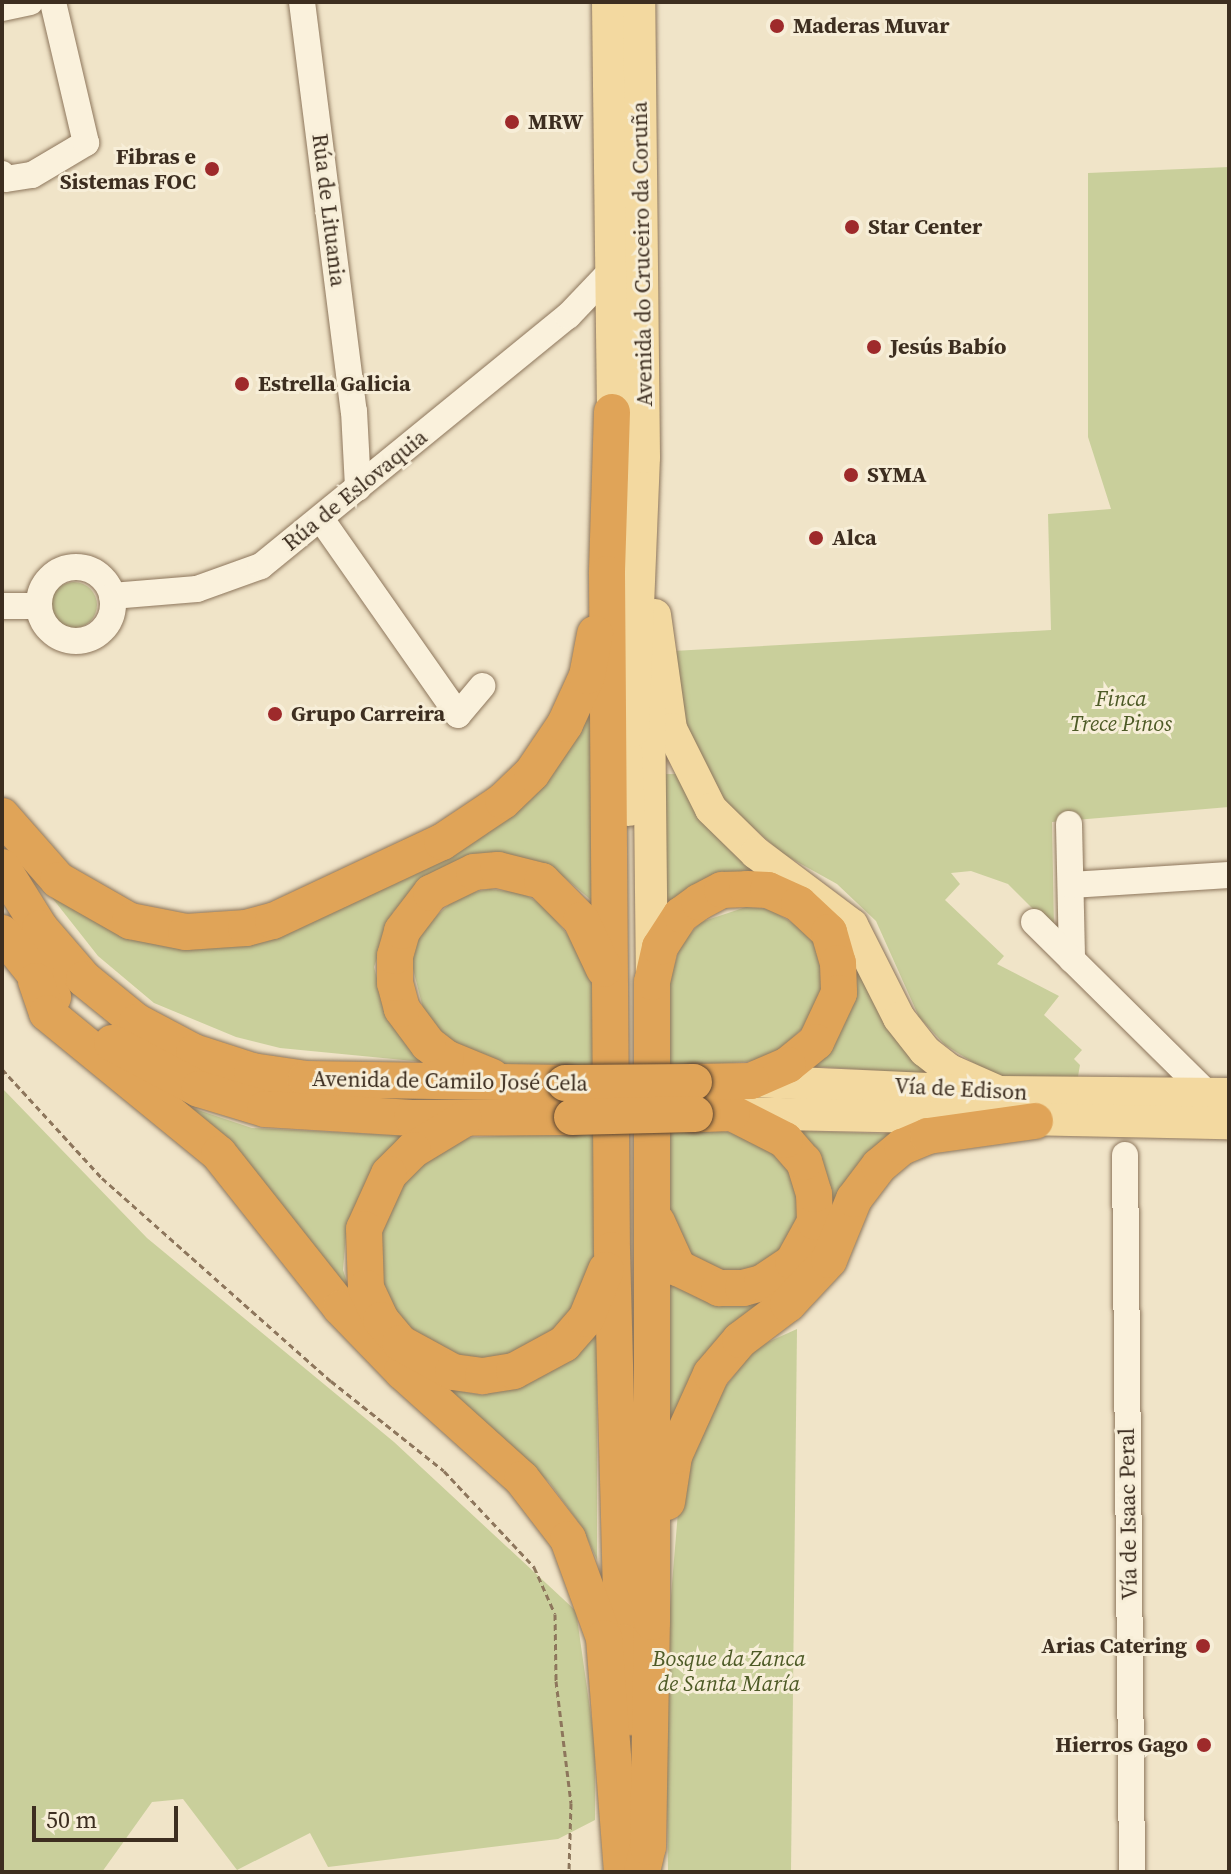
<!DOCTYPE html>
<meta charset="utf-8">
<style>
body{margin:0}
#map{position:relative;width:1231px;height:1874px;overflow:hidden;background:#f0e4c8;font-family:"Source Serif 4",serif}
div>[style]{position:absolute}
.green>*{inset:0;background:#c9cf9b}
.round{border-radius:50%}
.path>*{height:3px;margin-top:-1.5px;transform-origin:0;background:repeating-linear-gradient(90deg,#8d765c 0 6px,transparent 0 10px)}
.roads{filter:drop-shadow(0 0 2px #8d765c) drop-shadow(0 0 2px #8d765c)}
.minor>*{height:26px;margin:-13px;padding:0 13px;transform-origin:13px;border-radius:13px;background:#faf1dc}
.minor>.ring{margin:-13px;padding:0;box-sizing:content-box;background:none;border:26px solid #faf1dc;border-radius:50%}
.major>*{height:32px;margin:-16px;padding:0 16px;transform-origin:16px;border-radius:16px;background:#f3d9a0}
.highway>*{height:36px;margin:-18px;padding:0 18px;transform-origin:18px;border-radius:18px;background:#e0a458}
.bridges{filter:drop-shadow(0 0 2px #5b4430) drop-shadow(0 0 2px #5b4430)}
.highway-bridge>*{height:36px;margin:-18px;padding:0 18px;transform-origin:18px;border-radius:18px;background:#e0a458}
.dots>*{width:22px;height:22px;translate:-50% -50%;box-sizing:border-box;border:4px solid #f7eed8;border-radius:50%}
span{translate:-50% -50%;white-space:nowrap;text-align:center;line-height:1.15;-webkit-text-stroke:6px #f7eed8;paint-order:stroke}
.poi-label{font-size:22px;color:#3d2e20;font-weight:700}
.left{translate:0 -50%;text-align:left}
.right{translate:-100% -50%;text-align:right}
.street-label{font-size:22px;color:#3d2e20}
.park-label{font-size:22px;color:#4d5a26;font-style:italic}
.frame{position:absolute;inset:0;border:4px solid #3d2e20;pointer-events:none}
.scale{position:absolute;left:32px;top:1806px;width:146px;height:36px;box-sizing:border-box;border:4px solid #3d2e20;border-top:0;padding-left:10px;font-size:24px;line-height:28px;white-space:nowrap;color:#3d2e20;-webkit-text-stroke:6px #f7eed8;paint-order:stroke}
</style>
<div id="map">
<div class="green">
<div style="clip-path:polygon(1229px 167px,1229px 807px,1052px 822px,1054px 930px,1008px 884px,971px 871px,951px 873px,960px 884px,945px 900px,1004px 956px,997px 964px,1059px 996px,1044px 1015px,1082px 1050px,1074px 1059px,1080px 1065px,1077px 1082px,1033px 1082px,993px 1075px,945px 1045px,919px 1017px,876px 921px,837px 884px,783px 854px,723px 801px,683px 720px,673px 651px,1051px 630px,1048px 514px,1111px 509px,1088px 437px,1088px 173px)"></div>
<div class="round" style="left:51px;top:582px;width:46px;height:46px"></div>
<div style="clip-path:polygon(599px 680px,597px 905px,565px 878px,528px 859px,434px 873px,393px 912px,374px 967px,386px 1013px,424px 1062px,280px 1048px,236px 1037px,154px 1003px,98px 956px,31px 871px,163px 939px,459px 843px)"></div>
<div style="clip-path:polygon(665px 774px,677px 774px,764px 869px,730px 874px,658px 913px)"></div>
<div style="clip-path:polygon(490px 889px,522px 893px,543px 905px,577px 946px,593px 987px,599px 1069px,503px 1066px,463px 1056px,425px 1016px,411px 961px,418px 933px,459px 895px)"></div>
<div style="clip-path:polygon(746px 907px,769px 909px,808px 932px,819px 952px,822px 997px,813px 1018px,782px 1048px,756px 1061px,660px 1068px,670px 979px,681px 944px,701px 922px)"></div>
<div style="clip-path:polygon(845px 948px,945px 1075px,808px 1066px)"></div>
<div style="clip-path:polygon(2px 1088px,147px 1238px,394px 1442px,576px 1611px,595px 1744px,595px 1820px,558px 1839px,328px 1867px,310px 1833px,237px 1870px,183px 1799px,152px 1802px,102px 1872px,2px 1872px)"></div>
<div style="clip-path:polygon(171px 1101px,252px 1128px,412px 1136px,375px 1168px,347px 1223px,343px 1270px,353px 1301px)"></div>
<div style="clip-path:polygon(722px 1131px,763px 1139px,806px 1189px,791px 1254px,724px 1279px,671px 1241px,660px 1132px)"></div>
<div style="clip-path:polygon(800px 1131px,898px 1134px,663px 1470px,661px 1271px,742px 1298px,830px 1195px,818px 1152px)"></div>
<div style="clip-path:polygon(540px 1134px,606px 1135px,606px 1232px,579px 1312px,548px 1349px,451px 1365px,386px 1320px,371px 1250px,395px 1183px,459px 1138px)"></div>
<div style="clip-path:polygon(597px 1323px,597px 1560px,582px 1527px,549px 1482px,441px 1388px,482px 1395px,519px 1386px)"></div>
<div style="clip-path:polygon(797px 1329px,791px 1872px,668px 1872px,665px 1668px,679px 1500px,695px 1437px,722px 1391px,755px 1348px)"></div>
</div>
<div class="path">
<div style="left:2px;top:1069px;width:148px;rotate:47.5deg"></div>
<div style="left:102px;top:1178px;width:306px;rotate:41.6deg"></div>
<div style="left:331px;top:1381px;width:144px;rotate:38.5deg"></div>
<div style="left:444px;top:1471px;width:132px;rotate:46.8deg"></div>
<div style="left:534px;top:1567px;width:51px;rotate:65.9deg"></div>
<div style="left:555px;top:1614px;width:67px;rotate:89.1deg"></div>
<div style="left:556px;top:1681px;width:123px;rotate:83deg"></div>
<div style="left:571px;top:1803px;width:69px;rotate:91.7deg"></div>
</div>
<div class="roads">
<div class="minor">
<div style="left:302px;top:2px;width:412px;rotate:82.8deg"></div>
<div style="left:354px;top:411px;width:77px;rotate:87deg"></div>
<div style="left:2px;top:8px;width:29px;rotate:-12deg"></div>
<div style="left:2px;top:174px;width:6px;rotate:51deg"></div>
<div style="left:6px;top:179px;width:26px;rotate:-9deg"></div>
<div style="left:32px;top:175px;width:63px;rotate:-30.7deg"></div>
<div style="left:86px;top:143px;width:145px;rotate:-103.2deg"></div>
<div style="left:321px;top:519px;width:239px;rotate:55deg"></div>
<div style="left:458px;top:715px;width:38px;rotate:-50deg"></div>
<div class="ring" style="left:39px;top:567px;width:48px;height:48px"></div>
<div style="left:112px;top:596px;width:85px;rotate:-4.7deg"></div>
<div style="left:197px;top:589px;width:68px;rotate:-19.8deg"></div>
<div style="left:261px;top:566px;width:396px;rotate:-39.2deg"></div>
<div style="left:568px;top:316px;width:59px;rotate:-46.4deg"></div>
<div style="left:2px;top:606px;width:37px"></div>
<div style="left:1069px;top:824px;width:136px;rotate:88.7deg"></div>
<div style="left:1071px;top:885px;width:158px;rotate:-3.6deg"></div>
<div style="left:1034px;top:922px;width:245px;rotate:44.7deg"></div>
<div style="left:1125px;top:1155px;width:717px;rotate:89.44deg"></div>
</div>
<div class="major">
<div style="left:608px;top:2px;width:437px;rotate:89.3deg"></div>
<div style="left:655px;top:615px;width:115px;rotate:82deg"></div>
<div style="left:671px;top:729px;width:89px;rotate:63.4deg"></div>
<div style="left:711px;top:809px;width:63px;rotate:44.4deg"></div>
<div style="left:756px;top:853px;width:120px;rotate:36.9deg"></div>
<div style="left:852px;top:925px;width:104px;rotate:63.2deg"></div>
<div style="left:899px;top:1018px;width:42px;rotate:51.8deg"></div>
<div style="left:925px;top:1051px;width:31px;rotate:38deg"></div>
<div style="left:949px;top:1070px;width:55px;rotate:23.7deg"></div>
<div style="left:649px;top:701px;width:270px;rotate:89.4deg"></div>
<div style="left:624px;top:709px;width:101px;rotate:87.2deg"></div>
<div style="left:633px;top:731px;width:274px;rotate:-87.7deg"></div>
<div style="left:644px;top:457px;width:455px;rotate:-90.6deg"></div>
<div style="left:753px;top:1081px;width:246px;rotate:2.6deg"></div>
<div style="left:999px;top:1092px;width:230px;rotate:0.5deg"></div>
<div style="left:732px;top:1113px;width:497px;rotate:1.2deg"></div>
</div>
<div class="highway">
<div style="left:612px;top:412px;width:162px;rotate:91.8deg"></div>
<div style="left:607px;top:574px;width:676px;rotate:89.58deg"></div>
<div style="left:612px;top:1250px;width:392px;rotate:88.5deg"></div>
<div style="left:622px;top:1642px;width:76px;rotate:82.4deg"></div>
<div style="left:2px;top:816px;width:85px;rotate:48.8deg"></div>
<div style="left:58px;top:880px;width:83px;rotate:29.7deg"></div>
<div style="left:130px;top:921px;width:57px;rotate:11.1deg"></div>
<div style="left:186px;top:932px;width:60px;rotate:-3.8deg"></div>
<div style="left:246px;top:928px;width:28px;rotate:-15deg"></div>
<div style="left:273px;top:921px;width:187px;rotate:-25.1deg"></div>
<div style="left:442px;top:842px;width:73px;rotate:-33.9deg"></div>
<div style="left:503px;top:801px;width:40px;rotate:-44deg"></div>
<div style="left:532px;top:773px;width:59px;rotate:-56deg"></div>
<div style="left:565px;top:724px;width:53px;rotate:-65.4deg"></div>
<div style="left:587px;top:676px;width:43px;rotate:-79.2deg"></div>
<div style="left:2px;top:867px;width:72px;rotate:58.1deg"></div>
<div style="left:40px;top:928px;width:67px;rotate:49.2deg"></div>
<div style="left:84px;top:979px;width:68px;rotate:39.1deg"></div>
<div style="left:137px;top:1022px;width:64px;rotate:27.8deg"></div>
<div style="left:194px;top:1052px;width:61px;rotate:18.1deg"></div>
<div style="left:252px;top:1071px;width:55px;rotate:8.4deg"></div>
<div style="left:306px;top:1079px;width:259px;rotate:0.9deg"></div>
<div style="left:2px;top:933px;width:82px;rotate:51.4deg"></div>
<div style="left:36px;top:981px;width:34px;rotate:71deg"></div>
<div style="left:47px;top:1013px;width:222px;rotate:39.3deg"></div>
<div style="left:219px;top:1154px;width:196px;rotate:51.6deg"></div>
<div style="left:341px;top:1308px;width:88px;rotate:45.9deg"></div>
<div style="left:402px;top:1371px;width:161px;rotate:42deg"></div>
<div style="left:522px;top:1479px;width:76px;rotate:52.5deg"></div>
<div style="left:568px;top:1539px;width:105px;rotate:70deg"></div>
<div style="left:604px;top:1638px;width:235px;rotate:85.6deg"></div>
<div style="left:112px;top:1043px;width:98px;rotate:27.9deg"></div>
<div style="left:199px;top:1089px;width:69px;rotate:16.9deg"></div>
<div style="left:265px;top:1109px;width:147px;rotate:3.5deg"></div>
<div style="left:412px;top:1118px;width:160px;rotate:-0.4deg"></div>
<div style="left:492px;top:1077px;width:50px;rotate:-157.6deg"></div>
<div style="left:446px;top:1058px;width:23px;rotate:-142deg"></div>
<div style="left:428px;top:1044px;width:44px;rotate:-126.6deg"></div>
<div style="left:402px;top:1009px;width:27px;rotate:-105deg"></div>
<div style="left:395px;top:983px;width:27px;rotate:-90deg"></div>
<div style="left:395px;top:956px;width:26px;rotate:-74deg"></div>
<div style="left:402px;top:931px;width:48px;rotate:-52.7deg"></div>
<div style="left:431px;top:893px;width:48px;rotate:-26deg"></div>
<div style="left:474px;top:872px;width:24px;rotate:-5deg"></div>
<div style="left:498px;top:870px;width:45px;rotate:14deg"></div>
<div style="left:542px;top:881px;width:55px;rotate:45deg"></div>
<div style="left:581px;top:920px;width:54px;rotate:64.9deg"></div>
<div style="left:464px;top:1119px;width:60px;rotate:148.7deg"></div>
<div style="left:413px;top:1150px;width:34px;rotate:135deg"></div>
<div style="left:389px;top:1174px;width:60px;rotate:114.4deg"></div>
<div style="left:364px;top:1229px;width:59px;rotate:88.1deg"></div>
<div style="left:366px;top:1288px;width:35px;rotate:65deg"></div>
<div style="left:381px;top:1320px;width:30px;rotate:50deg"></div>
<div style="left:400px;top:1343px;width:60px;rotate:28.7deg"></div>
<div style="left:453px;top:1372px;width:30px;rotate:8deg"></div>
<div style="left:483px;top:1376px;width:31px;rotate:-9deg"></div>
<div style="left:514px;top:1371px;width:57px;rotate:-28.4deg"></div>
<div style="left:564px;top:1344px;width:33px;rotate:-49deg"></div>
<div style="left:586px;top:1319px;width:53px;rotate:-67.8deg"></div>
<div style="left:657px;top:1222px;width:51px;rotate:65.5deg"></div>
<div style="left:678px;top:1268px;width:46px;rotate:26deg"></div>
<div style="left:719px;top:1288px;width:24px"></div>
<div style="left:743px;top:1288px;width:20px;rotate:-15deg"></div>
<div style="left:762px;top:1283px;width:37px;rotate:-34deg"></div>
<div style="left:793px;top:1262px;width:46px;rotate:-61.2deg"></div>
<div style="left:815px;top:1222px;width:28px;rotate:-92deg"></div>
<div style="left:814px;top:1194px;width:34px;rotate:-107deg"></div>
<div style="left:804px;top:1162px;width:29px;rotate:-131deg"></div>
<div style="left:785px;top:1140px;width:59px;rotate:-153deg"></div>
<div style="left:732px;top:1113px;width:37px;rotate:178deg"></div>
<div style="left:667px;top:1502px;width:47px;rotate:-81.3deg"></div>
<div style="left:674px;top:1456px;width:90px;rotate:-65.7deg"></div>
<div style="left:711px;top:1374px;width:45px;rotate:-49.5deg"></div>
<div style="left:740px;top:1340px;width:60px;rotate:-36.9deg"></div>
<div style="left:788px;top:1304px;width:60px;rotate:-47deg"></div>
<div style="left:829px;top:1260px;width:66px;rotate:-67.7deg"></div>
<div style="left:854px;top:1199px;width:41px;rotate:-52.9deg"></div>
<div style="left:879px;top:1166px;width:30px;rotate:-40deg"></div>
<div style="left:902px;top:1147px;width:28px;rotate:-23deg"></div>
<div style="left:928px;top:1136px;width:108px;rotate:-8deg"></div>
<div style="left:642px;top:1872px;width:26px;rotate:-77deg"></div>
<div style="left:648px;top:1847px;width:225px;rotate:-89deg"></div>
<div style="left:652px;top:1622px;width:640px;rotate:-90deg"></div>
<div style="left:652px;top:982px;width:36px;rotate:-77deg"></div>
<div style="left:660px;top:947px;width:38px;rotate:-57deg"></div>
<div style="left:681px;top:915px;width:22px;rotate:-36deg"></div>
<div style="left:699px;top:902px;width:26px;rotate:-28deg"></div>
<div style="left:722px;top:890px;width:25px;rotate:-2deg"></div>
<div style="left:747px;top:889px;width:21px;rotate:3deg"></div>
<div style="left:768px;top:890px;width:34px;rotate:24deg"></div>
<div style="left:799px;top:904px;width:41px;rotate:43deg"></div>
<div style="left:829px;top:932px;width:32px;rotate:74deg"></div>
<div style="left:838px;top:963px;width:30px;rotate:88deg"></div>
<div style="left:839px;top:993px;width:54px;rotate:115.1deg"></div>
<div style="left:816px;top:1042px;width:36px;rotate:141deg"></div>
<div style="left:788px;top:1065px;width:40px;rotate:156.6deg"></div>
<div style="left:751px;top:1081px;width:57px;rotate:179deg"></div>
</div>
</div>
<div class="bridges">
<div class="highway-bridge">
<div style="left:565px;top:1083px;width:129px;rotate:-0.4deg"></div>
<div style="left:572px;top:1117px;width:123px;rotate:-1.4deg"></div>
</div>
</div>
<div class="dots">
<div style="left:777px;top:26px;background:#9e2a2b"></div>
<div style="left:512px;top:122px;background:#9e2a2b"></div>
<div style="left:212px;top:169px;background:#9e2a2b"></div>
<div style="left:852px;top:227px;background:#9e2a2b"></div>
<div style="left:874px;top:347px;background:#9e2a2b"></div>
<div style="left:242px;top:384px;background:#9e2a2b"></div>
<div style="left:851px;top:475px;background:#9e2a2b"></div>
<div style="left:816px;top:538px;background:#9e2a2b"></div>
<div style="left:275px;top:714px;background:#9e2a2b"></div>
<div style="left:1203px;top:1646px;background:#9e2a2b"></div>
<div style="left:1204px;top:1745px;background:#9e2a2b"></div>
</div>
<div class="poi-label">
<span class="left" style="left:793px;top:26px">Maderas Muvar</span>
<span class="left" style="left:528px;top:122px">MRW</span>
<span class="right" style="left:196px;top:169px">Fibras e<br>Sistemas FOC</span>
<span class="left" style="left:868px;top:227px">Star Center</span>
<span class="left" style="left:890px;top:347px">Jesús Babío</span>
<span class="left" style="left:258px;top:384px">Estrella Galicia</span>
<span class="left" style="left:867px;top:475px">SYMA</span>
<span class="left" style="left:832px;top:538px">Alca</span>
<span class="left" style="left:291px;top:714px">Grupo Carreira</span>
<span class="right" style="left:1187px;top:1646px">Arias Catering</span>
<span class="right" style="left:1188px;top:1745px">Hierros Gago</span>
</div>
<div class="street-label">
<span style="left:329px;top:210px;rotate:83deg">Rúa de Lituania</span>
<span style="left:642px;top:254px;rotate:-91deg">Avenida do Cruceiro da Coruña</span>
<span style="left:355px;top:490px;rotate:-39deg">Rúa de Eslovaquia</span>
<span style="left:450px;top:1081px;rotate:1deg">Avenida de Camilo José Cela</span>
<span style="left:961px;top:1089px;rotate:3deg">Vía de Edison</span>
<span style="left:1128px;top:1514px;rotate:-91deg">Vía de Isaac Peral</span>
</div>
<div class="park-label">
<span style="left:1121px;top:711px">Finca<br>Trece Pinos</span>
<span style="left:729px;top:1671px">Bosque da Zanca<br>de Santa María</span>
</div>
<div class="frame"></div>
<div class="scale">50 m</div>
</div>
